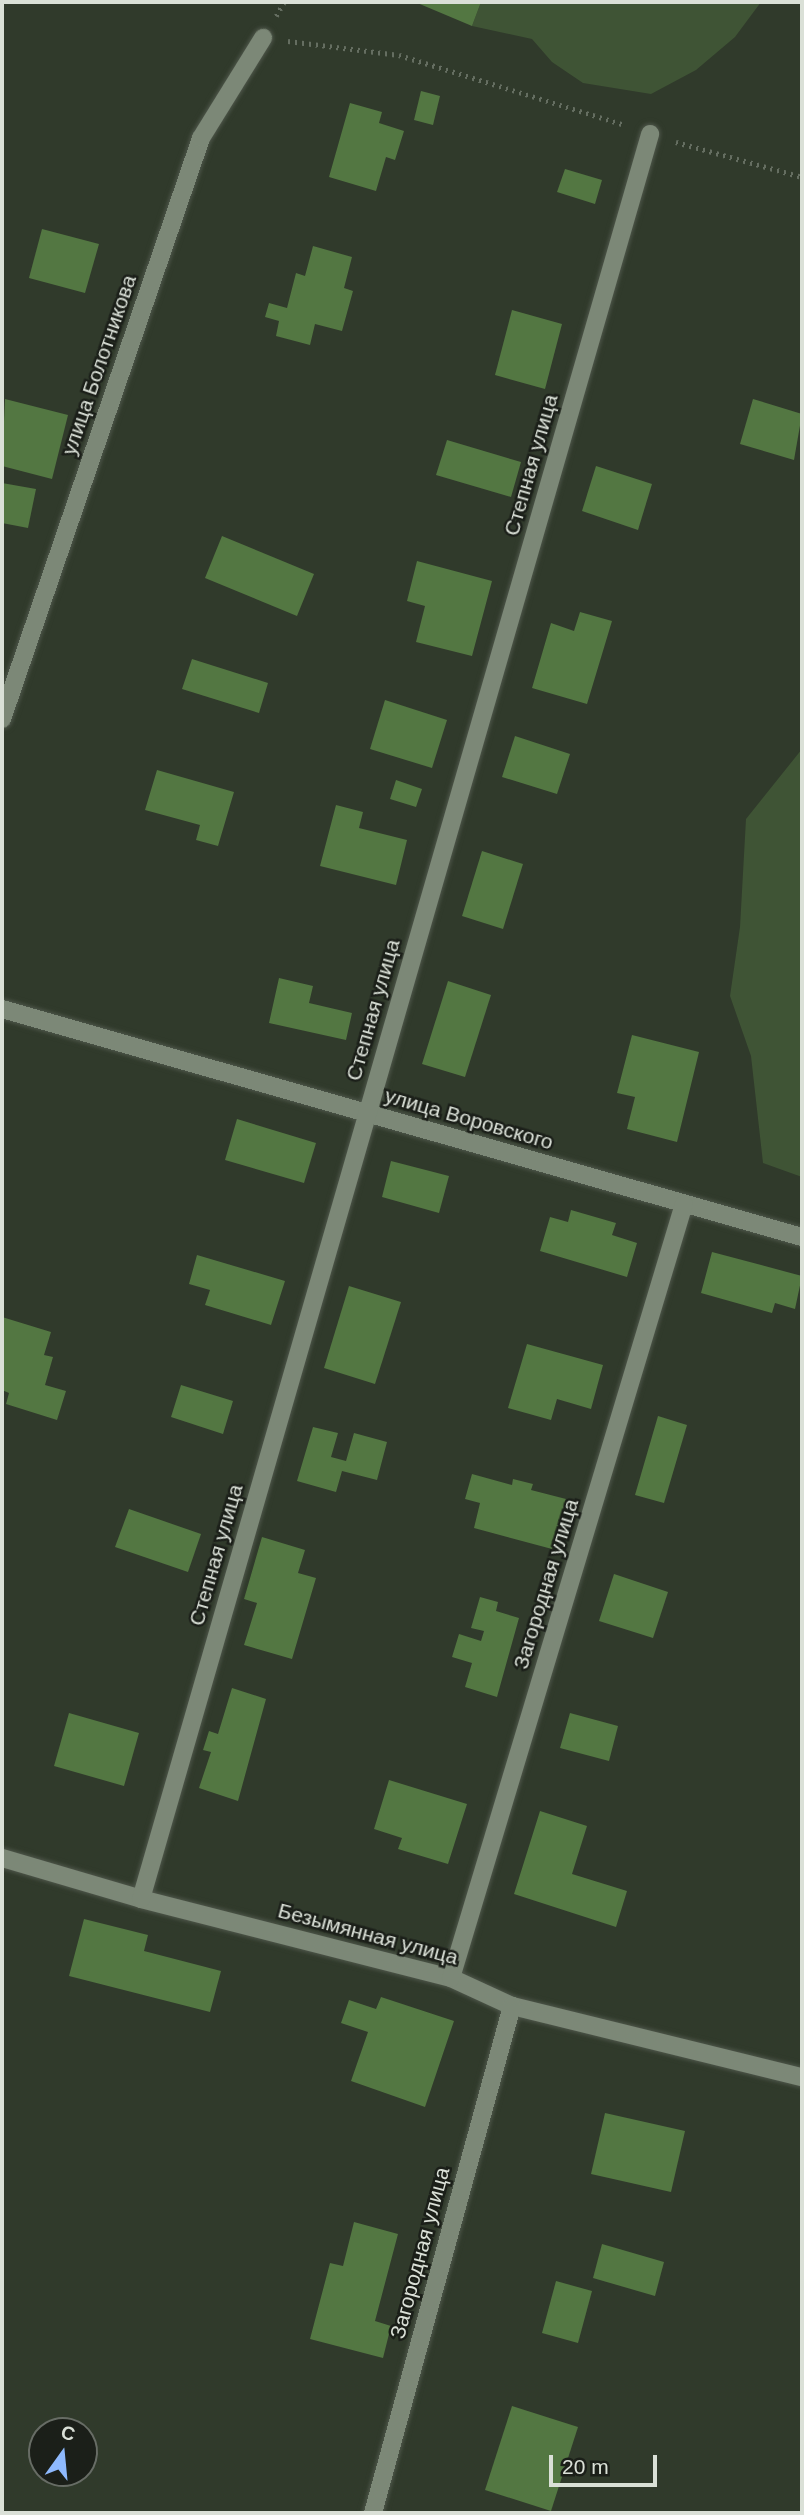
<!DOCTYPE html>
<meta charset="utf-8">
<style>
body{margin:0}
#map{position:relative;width:804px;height:2515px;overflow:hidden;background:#303a2b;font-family:Helvetica,sans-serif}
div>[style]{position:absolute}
.green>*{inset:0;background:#3f5435}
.building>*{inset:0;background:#537742}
.path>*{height:4.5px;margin-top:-2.25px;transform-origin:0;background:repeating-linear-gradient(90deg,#656e61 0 2px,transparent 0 7px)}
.roads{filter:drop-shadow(0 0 2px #4e564a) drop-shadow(0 0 2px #4e564a)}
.minor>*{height:18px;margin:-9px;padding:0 9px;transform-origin:9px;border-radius:9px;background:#7c8877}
span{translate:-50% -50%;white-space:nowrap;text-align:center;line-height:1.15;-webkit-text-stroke:5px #1b1f19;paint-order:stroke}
.street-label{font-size:21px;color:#dae0d7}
.frame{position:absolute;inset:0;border:4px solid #dae0d7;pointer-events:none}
.north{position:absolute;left:28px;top:2417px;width:70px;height:70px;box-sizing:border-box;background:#1b1f19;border:2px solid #676c65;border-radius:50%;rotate:15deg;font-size:19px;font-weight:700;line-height:28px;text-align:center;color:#dae0d7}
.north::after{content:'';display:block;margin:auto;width:24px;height:32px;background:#8eb9fd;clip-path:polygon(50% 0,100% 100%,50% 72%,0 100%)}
.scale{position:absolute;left:549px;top:2455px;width:108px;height:32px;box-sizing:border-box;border:4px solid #dae0d7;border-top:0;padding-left:9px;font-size:21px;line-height:24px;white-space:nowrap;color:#dae0d7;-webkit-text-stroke:5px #1b1f19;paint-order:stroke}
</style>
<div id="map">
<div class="green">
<div style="clip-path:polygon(481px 2px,761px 2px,735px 37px,696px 70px,651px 94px,583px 83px,552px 62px,532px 39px,472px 26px)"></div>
<div style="clip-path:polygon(802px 749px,802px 1177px,763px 1163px,751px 1056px,730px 996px,740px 927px,746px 819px)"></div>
</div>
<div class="building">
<div style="clip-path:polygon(415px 2px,481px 2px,472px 26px)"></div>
<div style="clip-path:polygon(421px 91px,440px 96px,433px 125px,414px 120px)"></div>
<div style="clip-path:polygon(350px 103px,382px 112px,379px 123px,404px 131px,395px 160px,386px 157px,376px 191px,329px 177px)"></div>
<div style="clip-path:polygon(565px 169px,602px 180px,595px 204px,557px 192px)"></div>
<div style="clip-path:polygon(42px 229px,99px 244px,85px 293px,29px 278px)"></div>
<div style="clip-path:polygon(313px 246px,352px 257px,344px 288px,353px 291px,342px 331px,315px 324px,310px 345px,276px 336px,279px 321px,265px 317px,269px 303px,287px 308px,296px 273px,305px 276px)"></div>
<div style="clip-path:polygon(512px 310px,562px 324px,545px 389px,495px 375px)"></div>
<div style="clip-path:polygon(5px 399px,68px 415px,52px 479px,2px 466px)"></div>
<div style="clip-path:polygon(753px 399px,802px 414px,794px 460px,740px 444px)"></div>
<div style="clip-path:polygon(447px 440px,521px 462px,511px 497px,436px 475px)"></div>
<div style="clip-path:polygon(596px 466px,652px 484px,638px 530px,582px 511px)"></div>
<div style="clip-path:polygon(2px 483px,36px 489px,28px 528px,2px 523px)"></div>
<div style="clip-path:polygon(222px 536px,314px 574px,297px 616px,205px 578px)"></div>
<div style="clip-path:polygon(417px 561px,492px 581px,472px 656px,416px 642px,425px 606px,407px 601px)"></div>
<div style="clip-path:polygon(580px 612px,612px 621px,587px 704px,532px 688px,551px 623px,574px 631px)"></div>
<div style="clip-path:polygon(192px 659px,268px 683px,259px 713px,182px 689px)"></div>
<div style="clip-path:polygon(385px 700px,447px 720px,432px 768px,370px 749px)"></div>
<div style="clip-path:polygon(515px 736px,570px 754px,557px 794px,502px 777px)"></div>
<div style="clip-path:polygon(157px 770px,234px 792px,218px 846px,196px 840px,200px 825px,145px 810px)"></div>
<div style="clip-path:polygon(396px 780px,422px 789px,416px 807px,390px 799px)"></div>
<div style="clip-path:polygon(336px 805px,363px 812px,359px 828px,407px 840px,396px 885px,320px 866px)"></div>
<div style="clip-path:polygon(482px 851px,523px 864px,503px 929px,462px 916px)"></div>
<div style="clip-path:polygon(279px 978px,313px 986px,309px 1003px,352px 1013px,346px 1040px,269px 1023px)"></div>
<div style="clip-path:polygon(448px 981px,491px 995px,465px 1077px,422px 1064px)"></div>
<div style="clip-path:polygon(632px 1035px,699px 1052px,677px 1142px,627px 1129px,635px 1097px,617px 1093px)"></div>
<div style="clip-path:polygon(237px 1119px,316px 1143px,304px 1183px,225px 1160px)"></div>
<div style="clip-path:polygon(391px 1161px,449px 1176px,439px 1213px,382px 1197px)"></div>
<div style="clip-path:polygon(571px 1210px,616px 1223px,612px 1235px,637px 1243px,627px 1277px,540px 1251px,550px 1217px,568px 1222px)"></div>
<div style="clip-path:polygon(712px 1252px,802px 1276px,795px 1309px,775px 1303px,772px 1313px,701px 1293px)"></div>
<div style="clip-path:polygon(197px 1255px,285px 1281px,271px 1325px,205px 1305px,210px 1290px,189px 1284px)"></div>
<div style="clip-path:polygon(349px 1286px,401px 1302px,375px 1384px,324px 1368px)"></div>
<div style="clip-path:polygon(2px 1317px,51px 1332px,44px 1355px,53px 1357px,45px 1385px,66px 1391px,57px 1420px,6px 1404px,9px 1393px,2px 1390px)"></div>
<div style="clip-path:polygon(527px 1344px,603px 1365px,591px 1409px,557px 1399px,551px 1420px,508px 1408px)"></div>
<div style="clip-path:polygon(181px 1385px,233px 1401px,223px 1434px,171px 1417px)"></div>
<div style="clip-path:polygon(658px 1416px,687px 1425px,664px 1503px,635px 1495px)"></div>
<div style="clip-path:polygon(313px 1427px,338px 1433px,331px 1457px,346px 1461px,354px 1433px,387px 1442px,377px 1480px,342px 1471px,336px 1492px,297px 1481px)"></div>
<div style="clip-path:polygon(472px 1474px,512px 1485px,513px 1479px,533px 1484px,531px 1490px,566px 1499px,552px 1549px,474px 1528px,480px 1503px,465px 1499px)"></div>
<div style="clip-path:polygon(129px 1509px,201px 1534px,188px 1572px,115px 1547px)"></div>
<div style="clip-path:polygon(262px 1537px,305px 1550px,298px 1573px,316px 1578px,292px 1659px,244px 1645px,257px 1603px,244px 1599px)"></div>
<div style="clip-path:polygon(614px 1574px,668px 1592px,653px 1638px,599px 1621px)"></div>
<div style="clip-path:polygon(480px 1597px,498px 1602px,496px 1611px,519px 1618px,497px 1697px,465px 1687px,472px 1663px,452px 1657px,459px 1634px,481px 1641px,484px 1631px,471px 1628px)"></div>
<div style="clip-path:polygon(232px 1688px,266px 1699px,238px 1801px,199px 1788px,211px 1752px,203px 1750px,209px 1731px,218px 1734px)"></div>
<div style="clip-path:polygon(69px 1713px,139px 1733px,124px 1786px,54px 1766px)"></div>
<div style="clip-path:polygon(570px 1713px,618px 1726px,609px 1761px,560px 1748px)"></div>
<div style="clip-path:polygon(389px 1780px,467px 1804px,448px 1864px,398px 1849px,402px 1838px,374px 1829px)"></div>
<div style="clip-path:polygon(540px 1811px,587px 1826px,572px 1874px,627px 1891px,616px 1927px,514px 1894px)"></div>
<div style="clip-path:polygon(84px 1919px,148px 1935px,144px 1951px,221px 1971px,210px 2012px,69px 1976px)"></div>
<div style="clip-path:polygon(381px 1997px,454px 2021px,425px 2107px,351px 2081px,368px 2032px,341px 2023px,349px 2000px,376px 2009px)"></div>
<div style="clip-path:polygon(605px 2113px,685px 2131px,671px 2192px,591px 2174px)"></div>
<div style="clip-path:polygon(354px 2222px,398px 2234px,375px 2321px,391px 2326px,383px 2358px,310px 2339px,330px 2263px,343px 2266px)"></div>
<div style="clip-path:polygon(602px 2244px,664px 2262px,655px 2296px,593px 2278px)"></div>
<div style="clip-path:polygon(556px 2281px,592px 2291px,578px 2343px,542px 2333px)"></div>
<div style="clip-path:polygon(512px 2406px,578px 2427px,551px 2511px,485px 2490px)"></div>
</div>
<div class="path">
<div style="left:276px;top:16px;width:16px;rotate:-60deg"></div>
<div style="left:288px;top:41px;width:112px;rotate:7.2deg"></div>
<div style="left:399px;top:55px;width:237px;rotate:17.2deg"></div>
<div style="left:676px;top:142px;width:131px;rotate:15.5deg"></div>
</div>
<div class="roads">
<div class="minor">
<div style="left:2px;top:719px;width:614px;rotate:-71.09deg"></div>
<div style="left:201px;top:138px;width:118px;rotate:-58.2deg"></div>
<div style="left:2px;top:1009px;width:832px;rotate:15.91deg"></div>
<div style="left:2px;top:1858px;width:145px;rotate:16.4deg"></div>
<div style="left:141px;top:1899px;width:320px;rotate:14.3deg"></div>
<div style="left:451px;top:1978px;width:67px;rotate:24.7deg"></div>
<div style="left:512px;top:2006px;width:299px;rotate:13.8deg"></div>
<div style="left:141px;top:1899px;width:1837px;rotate:-73.91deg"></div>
<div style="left:451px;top:1978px;width:808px;rotate:-73.25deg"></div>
<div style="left:373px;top:2513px;width:526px;rotate:-74.67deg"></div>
</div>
</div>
<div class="street-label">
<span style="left:99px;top:365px;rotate:-71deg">улица Болотникова</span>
<span style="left:531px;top:465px;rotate:-74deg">Степная улица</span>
<span style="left:373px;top:1010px;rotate:-74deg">Степная улица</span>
<span style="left:469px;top:1119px;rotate:16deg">улица Воровского</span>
<span style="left:216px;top:1555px;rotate:-74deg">Степная улица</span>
<span style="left:546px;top:1584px;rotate:-73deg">Загородная улица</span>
<span style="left:368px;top:1934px;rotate:15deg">Безымянная улица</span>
<span style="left:420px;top:2253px;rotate:-75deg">Загородная улица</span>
</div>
<div class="frame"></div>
<div class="north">С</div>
<div class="scale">20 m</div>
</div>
